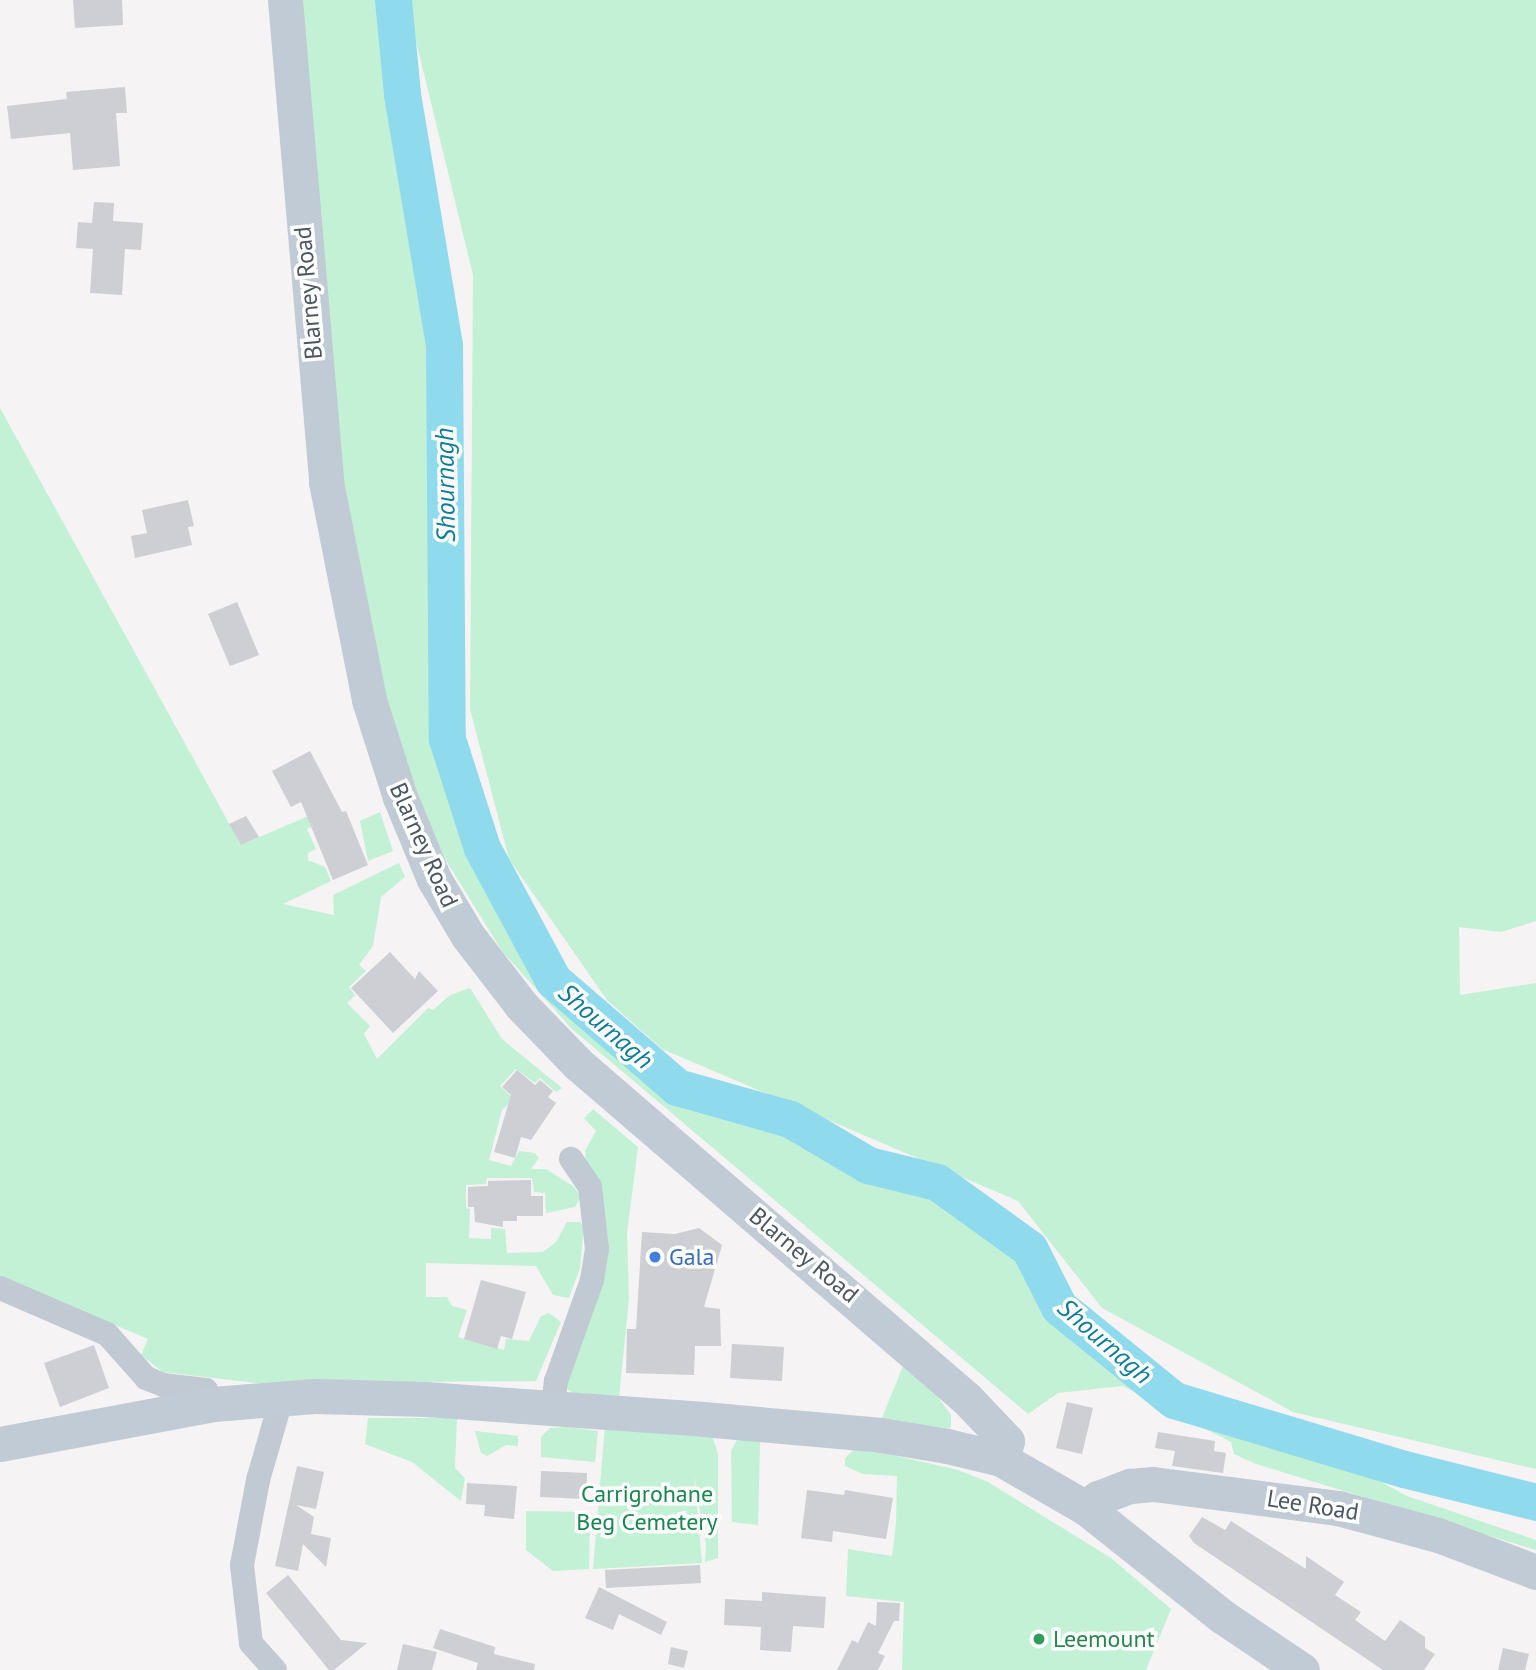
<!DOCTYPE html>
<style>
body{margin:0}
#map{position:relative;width:1536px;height:1670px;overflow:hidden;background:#f5f3f3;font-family:"PT Sans",sans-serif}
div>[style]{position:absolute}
.green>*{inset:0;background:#c3f1d5}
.river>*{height:37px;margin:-18.5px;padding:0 18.5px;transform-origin:18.5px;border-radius:18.5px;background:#90daee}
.building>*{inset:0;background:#cdcfd5}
.street>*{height:24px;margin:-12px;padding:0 12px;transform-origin:12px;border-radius:12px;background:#c1cad2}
.secondary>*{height:35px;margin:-17.5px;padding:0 17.5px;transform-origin:17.5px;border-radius:17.5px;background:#c1cbd6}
.dots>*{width:19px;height:19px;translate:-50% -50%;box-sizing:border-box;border:4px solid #fff;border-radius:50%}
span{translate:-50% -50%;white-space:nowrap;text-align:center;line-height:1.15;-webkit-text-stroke:7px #fff;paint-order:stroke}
.street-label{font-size:24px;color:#4a5661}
.shop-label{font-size:24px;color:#366cbe}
.left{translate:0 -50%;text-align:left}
.park-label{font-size:24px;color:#17864f}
.leisure-label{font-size:24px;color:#27864d}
.water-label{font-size:26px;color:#0c7c9b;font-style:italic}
</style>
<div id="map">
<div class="green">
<div style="clip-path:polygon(302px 0,386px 0,396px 97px,433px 315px,440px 405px,442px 729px,447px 779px,544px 978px,671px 1089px,753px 1121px,882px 1182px,933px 1191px,1024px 1252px,1054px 1309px,1111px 1361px,1172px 1403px,1363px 1472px,1407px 1496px,1536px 1540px,1536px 1550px,1256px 1464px,1234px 1454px,1231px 1442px,1123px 1386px,1058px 1393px,1028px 1414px,572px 1029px,502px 951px,447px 862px,404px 772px,373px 659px,345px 500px,329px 357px)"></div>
<div style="clip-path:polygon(406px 0,1536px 0,1536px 921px,1501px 932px,1459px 927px,1460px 995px,1536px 983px,1536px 1469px,1293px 1412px,1102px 1308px,1018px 1201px,662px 1049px,607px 1000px,509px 859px,470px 709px,473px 275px)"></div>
<div style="clip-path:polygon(0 408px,241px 845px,336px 804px,341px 812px,307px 829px,316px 849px,308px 853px,308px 860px,325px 867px,331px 881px,283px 904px,334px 915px,333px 895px,399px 863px,405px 877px,381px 897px,373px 946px,359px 965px,366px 971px,349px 987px,355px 995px,347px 1003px,370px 1026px,364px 1034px,377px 1059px,428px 1008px,433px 1010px,450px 995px,470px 988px,502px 1039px,562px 1088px,556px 1092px,540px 1078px,535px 1083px,516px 1069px,500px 1086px,514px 1099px,502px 1110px,489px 1160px,511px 1166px,519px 1151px,535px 1153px,539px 1158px,531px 1169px,546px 1169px,573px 1186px,581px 1197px,575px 1207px,546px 1213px,545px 1193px,534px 1192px,532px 1178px,487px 1178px,486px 1184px,466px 1185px,466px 1208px,470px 1209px,469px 1238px,491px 1239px,491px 1228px,505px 1229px,507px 1253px,543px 1252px,556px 1242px,567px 1222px,580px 1222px,584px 1226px,580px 1268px,569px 1298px,553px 1295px,536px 1266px,426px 1263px,426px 1297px,447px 1297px,452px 1306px,467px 1310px,458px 1337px,504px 1350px,506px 1339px,529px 1341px,541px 1316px,549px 1313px,561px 1322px,536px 1381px,257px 1383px,163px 1372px,141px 1355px,148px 1339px,0 1276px)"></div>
<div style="clip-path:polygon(380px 812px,393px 851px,368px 861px,360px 821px)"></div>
<div style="clip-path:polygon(593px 1109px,638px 1147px,627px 1233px,629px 1298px,619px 1398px,575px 1395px,566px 1388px,596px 1294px,585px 1151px,596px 1131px,584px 1118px)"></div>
<div style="clip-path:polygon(903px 1366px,937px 1396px,951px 1415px,951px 1427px,943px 1432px,880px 1423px)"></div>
<div style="clip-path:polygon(368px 1418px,457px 1418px,455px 1468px,465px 1478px,461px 1501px,412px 1462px,365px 1444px)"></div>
<div style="clip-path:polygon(605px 1426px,712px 1436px,718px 1454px,718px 1558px,705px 1562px,706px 1545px,694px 1475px,702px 1563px,593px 1569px)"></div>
<div style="clip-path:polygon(568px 1427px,598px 1431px,595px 1462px,541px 1457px,541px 1437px,550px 1428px)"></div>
<div style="clip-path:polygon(475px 1431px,518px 1436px,518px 1446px,506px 1445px,487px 1456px,481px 1453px)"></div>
<div style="clip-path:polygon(738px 1438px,760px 1442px,758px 1525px,732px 1522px,731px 1451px)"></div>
<div style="clip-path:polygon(857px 1447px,958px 1470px,988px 1482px,1111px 1558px,1171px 1609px,1146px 1670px,902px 1670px,904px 1602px,846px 1596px,848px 1549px,892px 1556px,896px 1523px,897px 1476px,863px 1474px,845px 1466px,845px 1458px)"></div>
<div style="clip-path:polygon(526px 1511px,590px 1512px,589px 1569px,553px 1571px,526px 1550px)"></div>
</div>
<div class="river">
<div style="left:393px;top:0;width:94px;rotate:84.5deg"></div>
<div style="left:402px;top:94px;width:255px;rotate:80.5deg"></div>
<div style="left:444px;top:346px;width:393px;rotate:89.6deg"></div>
<div style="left:447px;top:739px;width:114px;rotate:72.2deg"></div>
<div style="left:482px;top:848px;width:150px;rotate:61.7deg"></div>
<div style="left:553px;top:980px;width:164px;rotate:40.8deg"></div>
<div style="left:677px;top:1087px;width:117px;rotate:15.8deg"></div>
<div style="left:790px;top:1119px;width:91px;rotate:30.5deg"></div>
<div style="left:868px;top:1165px;width:71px;rotate:13.8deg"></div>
<div style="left:937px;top:1182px;width:113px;rotate:35.7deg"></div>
<div style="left:1029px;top:1248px;width:66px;rotate:63deg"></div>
<div style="left:1059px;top:1307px;width:148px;rotate:39deg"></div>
<div style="left:1174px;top:1400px;width:240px;rotate:16.7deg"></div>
<div style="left:1404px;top:1469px;width:136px;rotate:14deg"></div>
</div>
<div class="building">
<div style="clip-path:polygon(73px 0,122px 0,123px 25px,75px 28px)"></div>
<div style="clip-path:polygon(125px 87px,127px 113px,116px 113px,120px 166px,73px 170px,70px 133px,11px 139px,7px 106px,67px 99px,66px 92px)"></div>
<div style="clip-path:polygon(94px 202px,114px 203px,113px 221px,143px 223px,141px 250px,125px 249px,122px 295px,90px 293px,93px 249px,76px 248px,78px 222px,92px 223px)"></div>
<div style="clip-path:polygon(188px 500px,194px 526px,188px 527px,192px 545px,135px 558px,131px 536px,147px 533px,142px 510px)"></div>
<div style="clip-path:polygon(237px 602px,259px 655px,230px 666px,208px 614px)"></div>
<div style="clip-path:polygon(310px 751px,342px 812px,346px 811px,368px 865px,333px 880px,301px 802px,291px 807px,272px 771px)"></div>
<div style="clip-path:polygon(246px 816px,259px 837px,241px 845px,229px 824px)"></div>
<div style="clip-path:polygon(390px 952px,415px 979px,419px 971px,438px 991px,393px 1033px,351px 988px)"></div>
<div style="clip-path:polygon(517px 1070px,535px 1085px,540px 1080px,553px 1091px,548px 1097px,556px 1103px,531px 1140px,521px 1137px,515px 1158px,494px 1152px,511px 1095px,502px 1087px)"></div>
<div style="clip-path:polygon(531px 1180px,531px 1196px,543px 1196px,543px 1216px,517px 1216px,517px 1221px,503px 1221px,503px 1227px,475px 1222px,474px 1207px,468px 1207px,468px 1187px,488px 1186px,488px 1181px)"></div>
<div style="clip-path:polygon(699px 1228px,722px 1245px,704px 1307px,720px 1309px,721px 1346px,695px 1346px,694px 1375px,626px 1373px,627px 1329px,636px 1329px,642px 1232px,675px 1234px)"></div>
<div style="clip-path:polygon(481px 1280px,526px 1292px,512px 1339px,501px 1336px,497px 1349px,464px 1339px)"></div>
<div style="clip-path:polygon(732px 1344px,784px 1347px,782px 1381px,730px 1378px)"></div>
<div style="clip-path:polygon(94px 1345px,109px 1388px,60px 1407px,44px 1363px)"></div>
<div style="clip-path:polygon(1067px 1402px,1093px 1408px,1082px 1454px,1056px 1448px)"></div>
<div style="clip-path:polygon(1158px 1432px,1215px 1441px,1214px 1451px,1226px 1453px,1223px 1473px,1172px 1466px,1175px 1451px,1155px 1448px)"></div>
<div style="clip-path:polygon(297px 1466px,324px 1472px,316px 1509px,296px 1505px,314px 1517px,311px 1534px,331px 1538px,326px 1567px,303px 1544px,298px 1571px,275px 1566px)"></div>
<div style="clip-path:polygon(541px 1471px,587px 1473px,586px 1499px,540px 1497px)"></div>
<div style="clip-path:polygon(467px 1483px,517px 1486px,514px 1519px,484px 1516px,485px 1505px,466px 1504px)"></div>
<div style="clip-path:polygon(807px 1490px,844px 1495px,845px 1490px,893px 1498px,886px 1539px,833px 1531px,832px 1542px,801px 1538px)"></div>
<div style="clip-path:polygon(1202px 1517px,1225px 1530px,1231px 1521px,1306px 1569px,1306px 1556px,1344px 1582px,1335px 1595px,1361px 1612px,1355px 1620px,1385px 1641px,1400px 1620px,1425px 1637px,1425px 1648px,1435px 1654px,1424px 1670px,1383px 1670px,1194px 1543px,1189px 1536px)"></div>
<div style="clip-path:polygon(700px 1565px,701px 1583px,606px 1588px,605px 1570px)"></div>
<div style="clip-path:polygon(288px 1575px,341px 1640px,367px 1643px,334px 1670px,329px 1670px,266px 1593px)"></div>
<div style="clip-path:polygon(599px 1587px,667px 1622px,661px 1635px,619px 1614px,613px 1630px,585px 1618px)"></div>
<div style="clip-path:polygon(762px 1592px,826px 1597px,824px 1628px,793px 1626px,791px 1652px,760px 1650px,761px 1627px,724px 1625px,725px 1599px,762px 1601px)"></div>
<div style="clip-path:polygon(877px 1602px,900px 1603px,899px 1621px,894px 1621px,878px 1653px,885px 1656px,878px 1670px,837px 1670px,852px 1640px,858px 1643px,868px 1622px,876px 1626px)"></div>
<div style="clip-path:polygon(440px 1629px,495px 1647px,494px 1654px,535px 1664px,534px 1670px,476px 1670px,478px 1663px,433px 1648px)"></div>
<div style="clip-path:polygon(403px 1644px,437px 1652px,432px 1670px,397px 1670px)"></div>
<div style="clip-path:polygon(671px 1647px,688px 1651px,684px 1668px,668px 1664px)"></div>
<div style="clip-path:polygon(1503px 1648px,1529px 1654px,1525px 1670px,1498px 1670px)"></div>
</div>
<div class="street">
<div style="left:0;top:1288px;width:116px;rotate:23.3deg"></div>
<div style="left:107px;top:1334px;width:59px;rotate:48.4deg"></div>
<div style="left:146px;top:1378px;width:18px;rotate:22deg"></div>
<div style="left:163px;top:1385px;width:43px;rotate:6.6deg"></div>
<div style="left:206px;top:1390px;width:16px;rotate:63deg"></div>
<div style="left:553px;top:1408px;width:27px;rotate:-84deg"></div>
<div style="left:556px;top:1381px;width:107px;rotate:-70.4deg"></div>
<div style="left:592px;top:1280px;width:31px;rotate:-81deg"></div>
<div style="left:597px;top:1249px;width:62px;rotate:-96.4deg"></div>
<div style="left:590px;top:1187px;width:34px;rotate:-124deg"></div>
<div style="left:275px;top:1670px;width:36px;rotate:-132deg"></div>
<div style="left:251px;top:1643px;width:79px;rotate:-96.6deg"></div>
<div style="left:242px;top:1565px;width:86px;rotate:-79.3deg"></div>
<div style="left:258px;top:1480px;width:86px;rotate:-73.9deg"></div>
</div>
<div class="secondary">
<div style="left:285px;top:0;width:484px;rotate:85.1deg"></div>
<div style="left:326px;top:482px;width:222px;rotate:78.8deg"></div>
<div style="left:369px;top:700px;width:102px;rotate:72.3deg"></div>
<div style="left:400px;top:797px;width:89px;rotate:67.5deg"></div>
<div style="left:434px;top:879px;width:66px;rotate:59.2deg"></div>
<div style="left:468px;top:936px;width:88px;rotate:52.4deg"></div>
<div style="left:522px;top:1006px;width:81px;rotate:46deg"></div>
<div style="left:578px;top:1064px;width:513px;rotate:40.73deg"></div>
<div style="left:967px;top:1399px;width:58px;rotate:46.4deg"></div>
<div style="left:1007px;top:1441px;width:19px;rotate:108deg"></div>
<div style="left:0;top:1444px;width:217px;rotate:-10.6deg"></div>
<div style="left:213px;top:1404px;width:102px;rotate:-4.5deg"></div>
<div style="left:315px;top:1396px;width:111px;rotate:1.5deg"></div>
<div style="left:426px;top:1399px;width:278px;rotate:4.1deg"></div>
<div style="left:703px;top:1419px;width:179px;rotate:5.1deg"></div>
<div style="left:881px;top:1435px;width:67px;rotate:9.5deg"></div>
<div style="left:947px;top:1446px;width:56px;rotate:13.5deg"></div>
<div style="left:1001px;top:1459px;width:98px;rotate:30deg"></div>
<div style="left:1086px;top:1508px;width:175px;rotate:38.5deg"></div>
<div style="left:1223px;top:1617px;width:95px;rotate:33.9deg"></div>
<div style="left:1086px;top:1508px;width:16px;rotate:-40deg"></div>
<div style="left:1098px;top:1498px;width:34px;rotate:-21deg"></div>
<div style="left:1130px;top:1486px;width:23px;rotate:-5deg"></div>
<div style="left:1153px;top:1484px;width:187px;rotate:7.4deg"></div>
<div style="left:1338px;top:1508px;width:104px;rotate:15.1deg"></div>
<div style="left:1438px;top:1535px;width:105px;rotate:20.7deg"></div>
</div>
<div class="dots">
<div style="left:655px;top:1257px;background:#3f7fe0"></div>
<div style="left:1039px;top:1639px;background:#2e9e5b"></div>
</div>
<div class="street-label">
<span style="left:308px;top:293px;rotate:-95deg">Blarney Road</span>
<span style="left:424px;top:845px;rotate:66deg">Blarney Road</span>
<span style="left:804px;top:1255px;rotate:40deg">Blarney Road</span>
<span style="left:1313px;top:1505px;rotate:9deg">Lee Road</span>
</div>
<div class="shop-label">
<span class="left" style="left:669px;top:1257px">Gala</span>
</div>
<div class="park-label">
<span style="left:647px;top:1508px">Carrigrohane<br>Beg Cemetery</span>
</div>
<div class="leisure-label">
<span class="left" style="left:1053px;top:1639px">Leemount</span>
</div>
<div class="water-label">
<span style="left:445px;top:485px;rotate:-91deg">Shournagh</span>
<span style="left:606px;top:1026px;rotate:41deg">Shournagh</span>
<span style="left:1105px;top:1341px;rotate:41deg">Shournagh</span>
</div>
</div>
